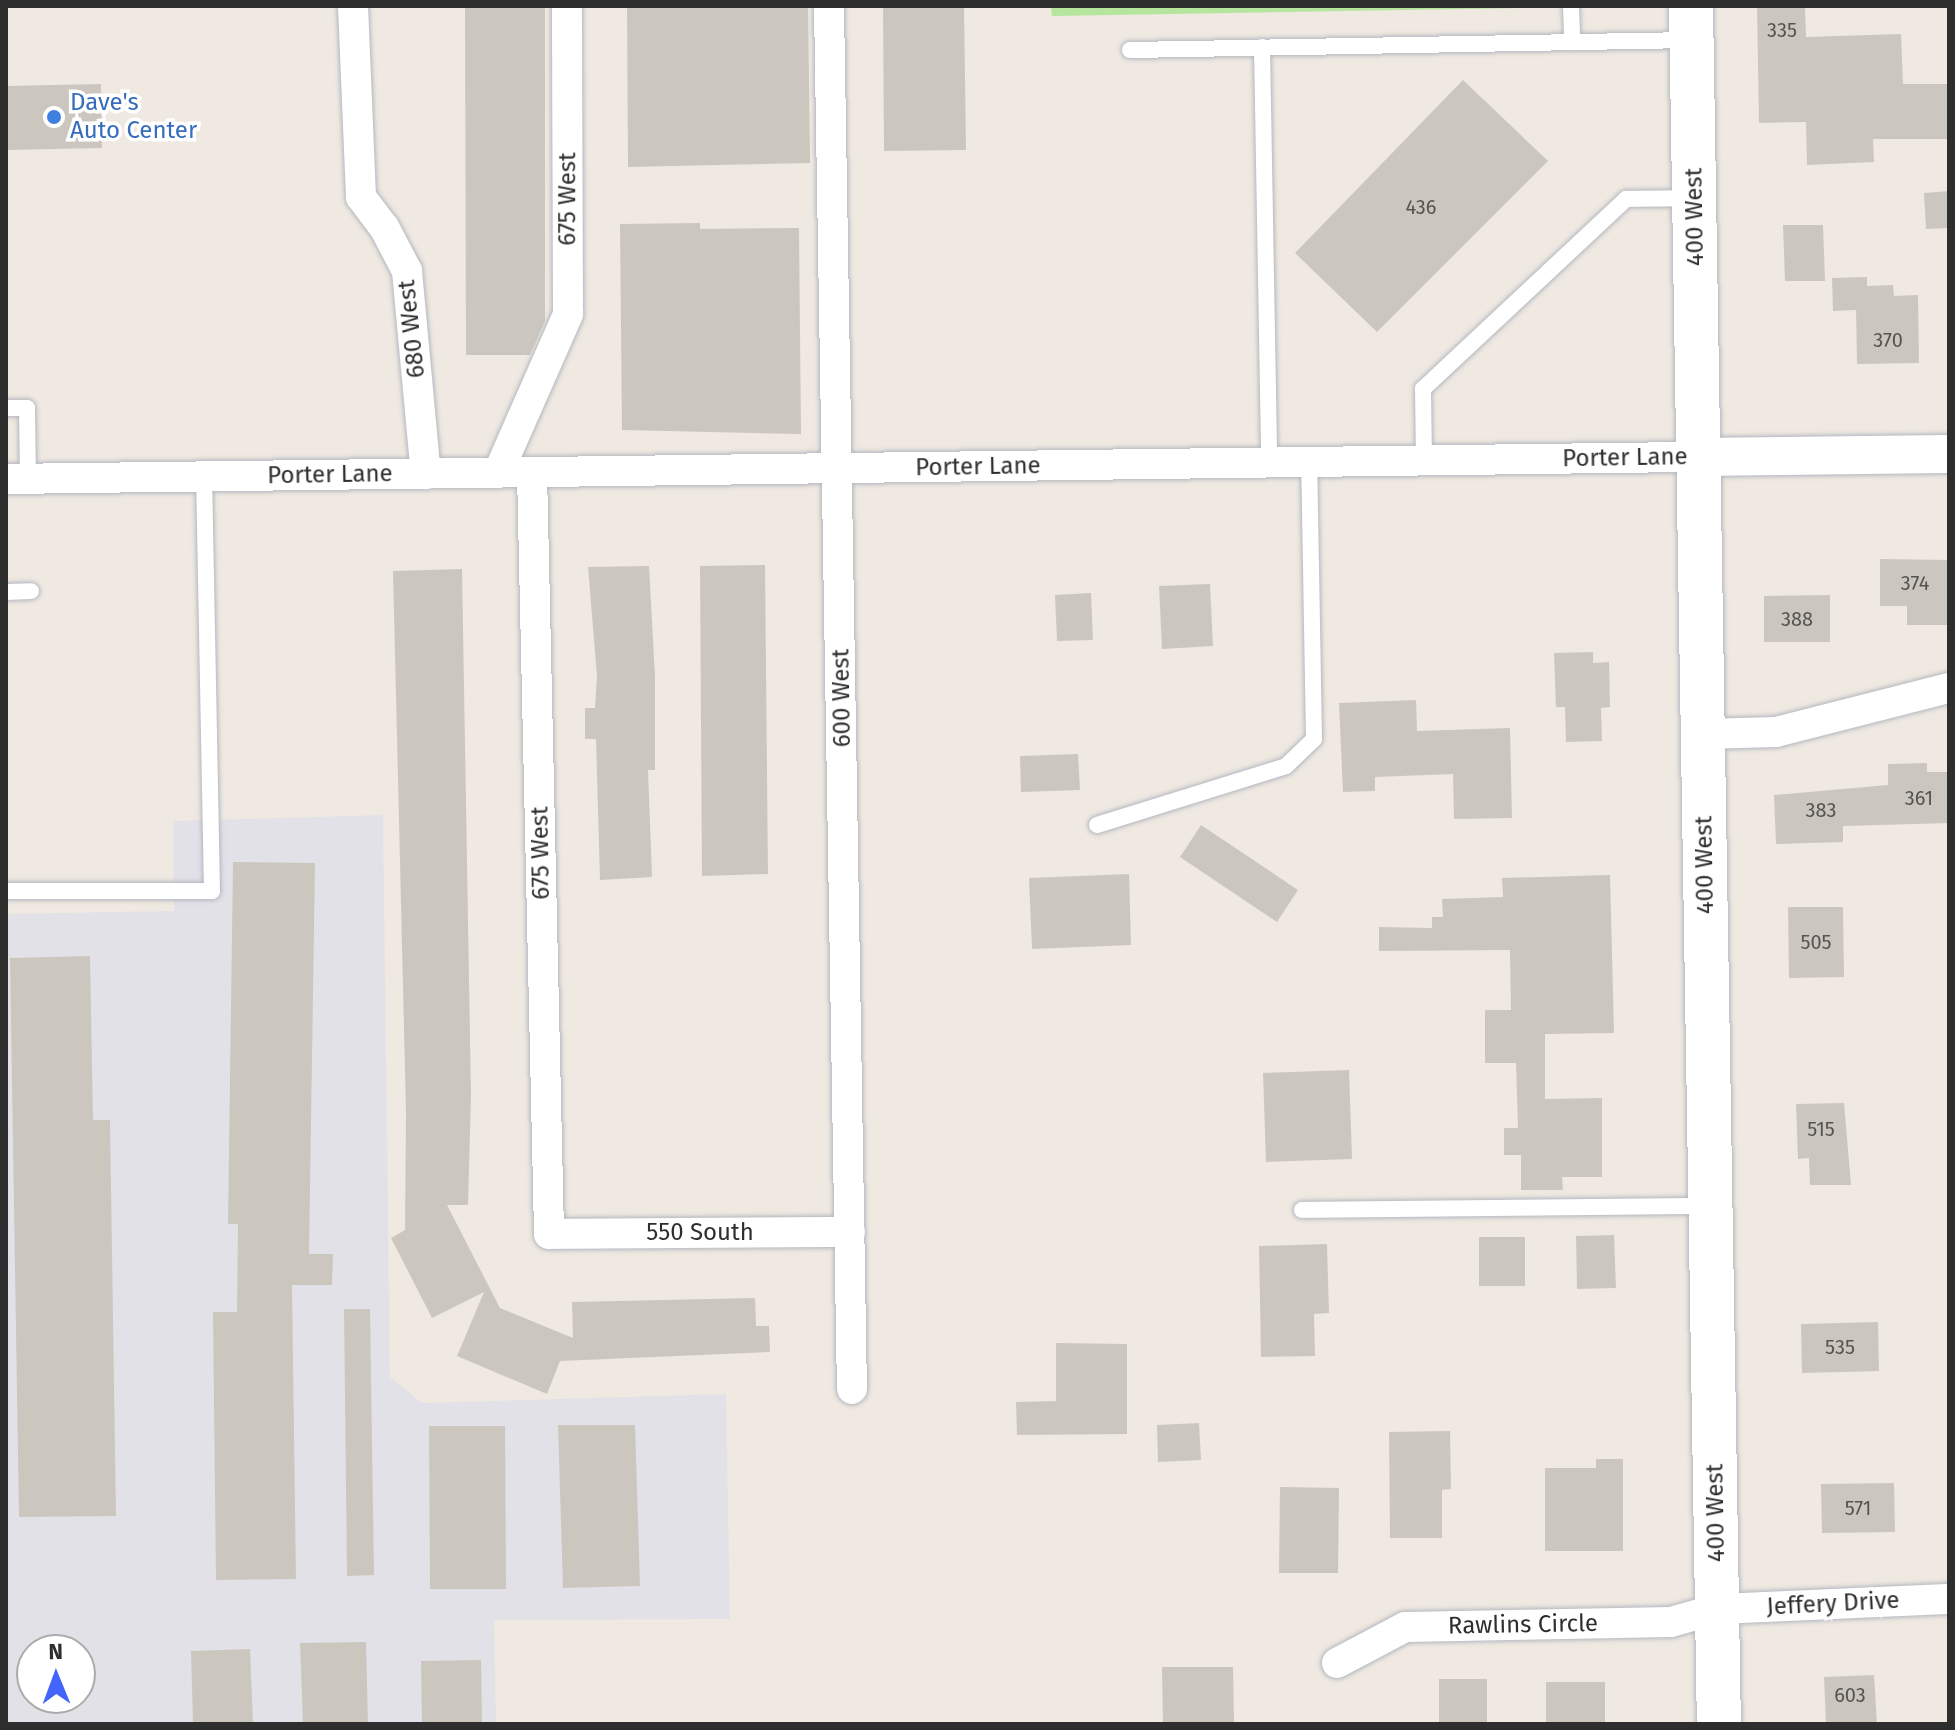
<!DOCTYPE html>
<style>
body{margin:0}
#map{position:relative;width:1955px;height:1730px;overflow:hidden;background:#efe9e1;font-family:"Fira Sans",sans-serif}
div>[style]{position:absolute}
.industrial>*{inset:0;background:#e3e1e8}
.green>*{inset:0;background:#b6e59e}
.building>*{inset:0;background:#cbc7bf}
.roads{filter:drop-shadow(0 0 2px #b4b7c1) drop-shadow(0 0 2px #b4b7c1)}
.service>*{height:16px;margin:-8px;padding:0 8px;transform-origin:8px;border-radius:8px;background:#fff}
.minor>*{height:30px;margin:-15px;padding:0 15px;transform-origin:15px;border-radius:15px;background:#fff}
.tertiary>*{height:38px;margin:-19px;padding:0 19px;transform-origin:19px;border-radius:19px;background:#fff}
.secondary>*{height:44px;margin:-22px;padding:0 22px;transform-origin:22px;border-radius:22px;background:#fff}
.dots>*{width:22px;height:22px;translate:-50% -50%;box-sizing:border-box;border:4px solid #fff;border-radius:50%}
span{translate:-50% -50%;white-space:nowrap;text-align:center;line-height:1.15;-webkit-text-stroke:7px #fff;paint-order:stroke}
.number-label{font-size:20px;color:#555452}
.number-label span{-webkit-text-stroke-width:0}
.shop-label{font-size:24px;color:#366cbe}
.left{translate:0 -50%;text-align:left}
.street-label{font-size:24px;color:#2e2e2e}
.frame{position:absolute;inset:0;border:8px solid #2e2e2e;pointer-events:none}
.north{position:absolute;left:16px;top:1634px;width:80px;height:80px;box-sizing:border-box;background:#fff;border:2px solid #ababab;border-radius:50%;rotate:359deg;font-size:22px;font-weight:700;line-height:32px;text-align:center;color:#2e2e2e}
.north::after{content:'';display:block;margin:auto;width:28px;height:36px;background:#4264fb;clip-path:polygon(50% 0,100% 100%,50% 72%,0 100%)}
</style>
<div id="map">
<div class="industrial">
<div style="clip-path:polygon(evenodd,383px 815px,390px 1377px,422px 1403px,726px 1394px,730px 1619px,494px 1620px,496px 1724px,6px 1724px,6px 914px,174px 911px,173px 821px,383px 815px,32px 1650px,80px 1650px,80px 1698px,32px 1698px,32px 1650px)"></div>
</div>
<div class="green">
<div style="clip-path:polygon(1051px 6px,1523px 6px,1523px 8px,1052px 16px)"></div>
</div>
<div class="building">
<div style="clip-path:polygon(465px 6px,545px 6px,545px 321px,530px 355px,466px 355px)"></div>
<div style="clip-path:polygon(627px 6px,808px 6px,810px 163px,628px 167px)"></div>
<div style="clip-path:polygon(883px 6px,964px 6px,966px 150px,884px 151px)"></div>
<div style="clip-path:polygon(1757px 6px,1805px 6px,1806px 37px,1901px 34px,1903px 84px,1949px 84px,1949px 139px,1873px 139px,1874px 162px,1807px 165px,1806px 122px,1759px 123px)"></div>
<div style="clip-path:polygon(1463px 80px,1548px 161px,1377px 332px,1295px 253px)"></div>
<div style="clip-path:polygon(101px 84px,102px 148px,6px 150px,6px 86px)"></div>
<div style="clip-path:polygon(1949px 191px,1949px 228px,1926px 229px,1924px 193px)"></div>
<div style="clip-path:polygon(700px 223px,700px 229px,799px 228px,801px 434px,622px 430px,620px 224px)"></div>
<div style="clip-path:polygon(1783px 225px,1823px 225px,1825px 281px,1785px 281px)"></div>
<div style="clip-path:polygon(1867px 277px,1867px 286px,1893px 285px,1894px 296px,1918px 295px,1919px 363px,1857px 364px,1856px 310px,1833px 311px,1832px 278px)"></div>
<div style="clip-path:polygon(1880px 559px,1949px 560px,1949px 625px,1907px 625px,1907px 606px,1880px 606px)"></div>
<div style="clip-path:polygon(765px 565px,768px 874px,702px 876px,700px 566px)"></div>
<div style="clip-path:polygon(649px 566px,655px 676px,655px 770px,648px 770px,652px 877px,600px 880px,596px 739px,585px 739px,585px 708px,595px 708px,597px 676px,588px 567px)"></div>
<div style="clip-path:polygon(462px 569px,471px 1096px,468px 1205px,447px 1205px,500px 1308px,573px 1338px,572px 1302px,755px 1298px,756px 1326px,769px 1326px,770px 1352px,560px 1361px,547px 1394px,457px 1356px,484px 1292px,432px 1318px,391px 1238px,405px 1230px,406px 1112px,393px 571px)"></div>
<div style="clip-path:polygon(1210px 584px,1213px 646px,1162px 649px,1159px 586px)"></div>
<div style="clip-path:polygon(1091px 593px,1093px 640px,1057px 641px,1055px 595px)"></div>
<div style="clip-path:polygon(1830px 595px,1830px 642px,1764px 642px,1764px 596px)"></div>
<div style="clip-path:polygon(1593px 652px,1593px 663px,1609px 662px,1610px 707px,1601px 708px,1602px 741px,1566px 742px,1565px 707px,1556px 707px,1554px 653px)"></div>
<div style="clip-path:polygon(1416px 700px,1417px 731px,1510px 728px,1512px 818px,1454px 819px,1453px 774px,1375px 777px,1375px 791px,1343px 792px,1339px 703px)"></div>
<div style="clip-path:polygon(1078px 754px,1080px 790px,1021px 792px,1020px 756px)"></div>
<div style="clip-path:polygon(1927px 763px,1927px 772px,1949px 772px,1949px 823px,1843px 826px,1843px 842px,1776px 844px,1774px 795px,1888px 785px,1888px 764px)"></div>
<div style="clip-path:polygon(1201px 825px,1298px 890px,1277px 922px,1180px 857px)"></div>
<div style="clip-path:polygon(233px 862px,315px 863px,309px 1254px,333px 1254px,332px 1285px,292px 1285px,296px 1579px,216px 1580px,213px 1312px,237px 1312px,238px 1224px,228px 1224px)"></div>
<div style="clip-path:polygon(1129px 874px,1131px 945px,1032px 949px,1029px 878px)"></div>
<div style="clip-path:polygon(1610px 875px,1614px 1033px,1545px 1034px,1545px 1099px,1602px 1098px,1602px 1177px,1562px 1177px,1563px 1190px,1521px 1190px,1521px 1155px,1504px 1155px,1504px 1128px,1518px 1128px,1516px 1063px,1485px 1063px,1485px 1010px,1511px 1010px,1510px 950px,1379px 951px,1379px 927px,1432px 928px,1432px 917px,1443px 917px,1442px 899px,1503px 897px,1502px 878px)"></div>
<div style="clip-path:polygon(1788px 907px,1843px 907px,1844px 977px,1789px 978px)"></div>
<div style="clip-path:polygon(90px 956px,93px 1120px,110px 1120px,116px 1516px,19px 1517px,10px 958px)"></div>
<div style="clip-path:polygon(1349px 1070px,1352px 1159px,1266px 1162px,1263px 1073px)"></div>
<div style="clip-path:polygon(1844px 1103px,1851px 1185px,1810px 1185px,1809px 1158px,1798px 1159px,1796px 1104px)"></div>
<div style="clip-path:polygon(1614px 1235px,1616px 1288px,1577px 1289px,1576px 1236px)"></div>
<div style="clip-path:polygon(1479px 1237px,1525px 1237px,1525px 1286px,1479px 1286px)"></div>
<div style="clip-path:polygon(1327px 1244px,1329px 1313px,1314px 1314px,1315px 1356px,1261px 1357px,1259px 1246px)"></div>
<div style="clip-path:polygon(344px 1309px,370px 1309px,374px 1575px,347px 1576px)"></div>
<div style="clip-path:polygon(1878px 1322px,1879px 1371px,1802px 1373px,1801px 1324px)"></div>
<div style="clip-path:polygon(1056px 1343px,1127px 1344px,1127px 1434px,1017px 1435px,1016px 1402px,1056px 1401px)"></div>
<div style="clip-path:polygon(1199px 1423px,1201px 1460px,1158px 1462px,1157px 1425px)"></div>
<div style="clip-path:polygon(558px 1425px,635px 1425px,640px 1586px,563px 1588px)"></div>
<div style="clip-path:polygon(429px 1426px,505px 1426px,506px 1589px,430px 1589px)"></div>
<div style="clip-path:polygon(1450px 1431px,1451px 1489px,1442px 1490px,1442px 1538px,1390px 1538px,1389px 1432px)"></div>
<div style="clip-path:polygon(1596px 1459px,1623px 1459px,1623px 1551px,1545px 1551px,1545px 1468px,1596px 1468px)"></div>
<div style="clip-path:polygon(1894px 1483px,1895px 1532px,1822px 1533px,1821px 1484px)"></div>
<div style="clip-path:polygon(1280px 1487px,1339px 1488px,1338px 1573px,1279px 1573px)"></div>
<div style="clip-path:polygon(366px 1642px,368px 1724px,303px 1724px,300px 1643px)"></div>
<div style="clip-path:polygon(250px 1649px,253px 1724px,193px 1724px,191px 1651px)"></div>
<div style="clip-path:polygon(481px 1660px,482px 1724px,422px 1724px,421px 1661px)"></div>
<div style="clip-path:polygon(1162px 1667px,1233px 1667px,1234px 1724px,1163px 1724px)"></div>
<div style="clip-path:polygon(1874px 1675px,1877px 1724px,1826px 1724px,1824px 1677px)"></div>
<div style="clip-path:polygon(1439px 1679px,1487px 1679px,1487px 1724px,1439px 1724px)"></div>
<div style="clip-path:polygon(1546px 1682px,1605px 1682px,1605px 1724px,1546px 1724px)"></div>
</div>
<div class="roads">
<div class="service">
<div style="left:1571px;top:6px;width:36px;rotate:88deg"></div>
<div style="left:1262px;top:47px;width:416px;rotate:89deg"></div>
<div style="left:1130px;top:50px;width:560px;rotate:-1.02deg"></div>
<div style="left:6px;top:408px;width:21px"></div>
<div style="left:27px;top:408px;width:71px;rotate:89.2deg"></div>
<div style="left:1424px;top:461px;width:72px;rotate:-90.8deg"></div>
<div style="left:1423px;top:389px;width:278px;rotate:-43.1deg"></div>
<div style="left:1626px;top:199px;width:68px;rotate:-0.8deg"></div>
<div style="left:6px;top:592px;width:25px;rotate:-2deg"></div>
<div style="left:1097px;top:825px;width:198px;rotate:-17.3deg"></div>
<div style="left:1286px;top:766px;width:39px;rotate:-44deg"></div>
<div style="left:1314px;top:739px;width:277px;rotate:-91deg"></div>
<div style="left:6px;top:891px;width:206px"></div>
<div style="left:212px;top:891px;width:415px;rotate:-91.1deg"></div>
<div style="left:1302px;top:1210px;width:406px;rotate:-0.6deg"></div>
</div>
<div class="minor">
<div style="left:353px;top:6px;width:191px;rotate:87.6deg"></div>
<div style="left:361px;top:197px;width:38px;rotate:53deg"></div>
<div style="left:384px;top:227px;width:50px;rotate:62.4deg"></div>
<div style="left:407px;top:271px;width:204px;rotate:84.7deg"></div>
<div style="left:829px;top:6px;width:1383px;rotate:89.05deg"></div>
<div style="left:532px;top:472px;width:762px;rotate:88.72deg"></div>
<div style="left:549px;top:1234px;width:301px;rotate:-0.4deg"></div>
<div style="left:498px;top:473px;width:174px;rotate:-66.2deg"></div>
<div style="left:568px;top:314px;width:308px;rotate:-90.2deg"></div>
<div style="left:6px;top:479px;width:1691px;rotate:-0.75deg"></div>
<div style="left:1703px;top:734px;width:73px;rotate:-1.6deg"></div>
<div style="left:1776px;top:732px;width:179px;rotate:-14.3deg"></div>
<div style="left:1337px;top:1663px;width:77px;rotate:-27.9deg"></div>
<div style="left:1405px;top:1627px;width:266px;rotate:-1.1deg"></div>
<div style="left:1671px;top:1622px;width:48px;rotate:-15.8deg"></div>
<div style="left:1717px;top:1609px;width:232px;rotate:-2.5deg"></div>
</div>
<div class="tertiary">
<div style="left:1697px;top:457px;width:252px;rotate:-0.7deg"></div>
</div>
<div class="secondary">
<div style="left:1691px;top:6px;width:1718px;rotate:89.07deg"></div>
</div>
</div>
<div class="dots">
<div style="left:54px;top:117px;background:#3f7fe0"></div>
</div>
<div class="number-label">
<span style="left:1782px;top:30px">335</span>
<span style="left:1421px;top:207px">436</span>
<span style="left:1888px;top:340px">370</span>
<span style="left:1915px;top:583px">374</span>
<span style="left:1797px;top:619px">388</span>
<span style="left:1919px;top:798px">361</span>
<span style="left:1821px;top:810px">383</span>
<span style="left:1816px;top:942px">505</span>
<span style="left:1821px;top:1129px">515</span>
<span style="left:1840px;top:1347px">535</span>
<span style="left:1858px;top:1508px">571</span>
<span style="left:1850px;top:1695px">603</span>
</div>
<div class="shop-label">
<span class="left" style="left:70px;top:117px">Dave's<br>Auto Center</span>
</div>
<div class="street-label">
<span style="left:568px;top:199px;rotate:-90deg">675 West</span>
<span style="left:1695px;top:217px;rotate:-91deg">400 West</span>
<span style="left:412px;top:329px;rotate:-96deg">680 West</span>
<span style="left:1625px;top:458px;rotate:-1deg">Porter Lane</span>
<span style="left:978px;top:467px;rotate:-1deg">Porter Lane</span>
<span style="left:330px;top:475px;rotate:-1deg">Porter Lane</span>
<span style="left:842px;top:698px;rotate:-91deg">600 West</span>
<span style="left:541px;top:853px;rotate:-91deg">675 West</span>
<span style="left:1705px;top:865px;rotate:-91deg">400 West</span>
<span style="left:700px;top:1233px">550 South</span>
<span style="left:1716px;top:1513px;rotate:-91deg">400 West</span>
<span style="left:1833px;top:1604px;rotate:-3deg">Jeffery Drive</span>
<span style="left:1523px;top:1625px;rotate:-1deg">Rawlins Circle</span>
</div>
<div class="frame"></div>
<div class="north">N</div>
</div>
